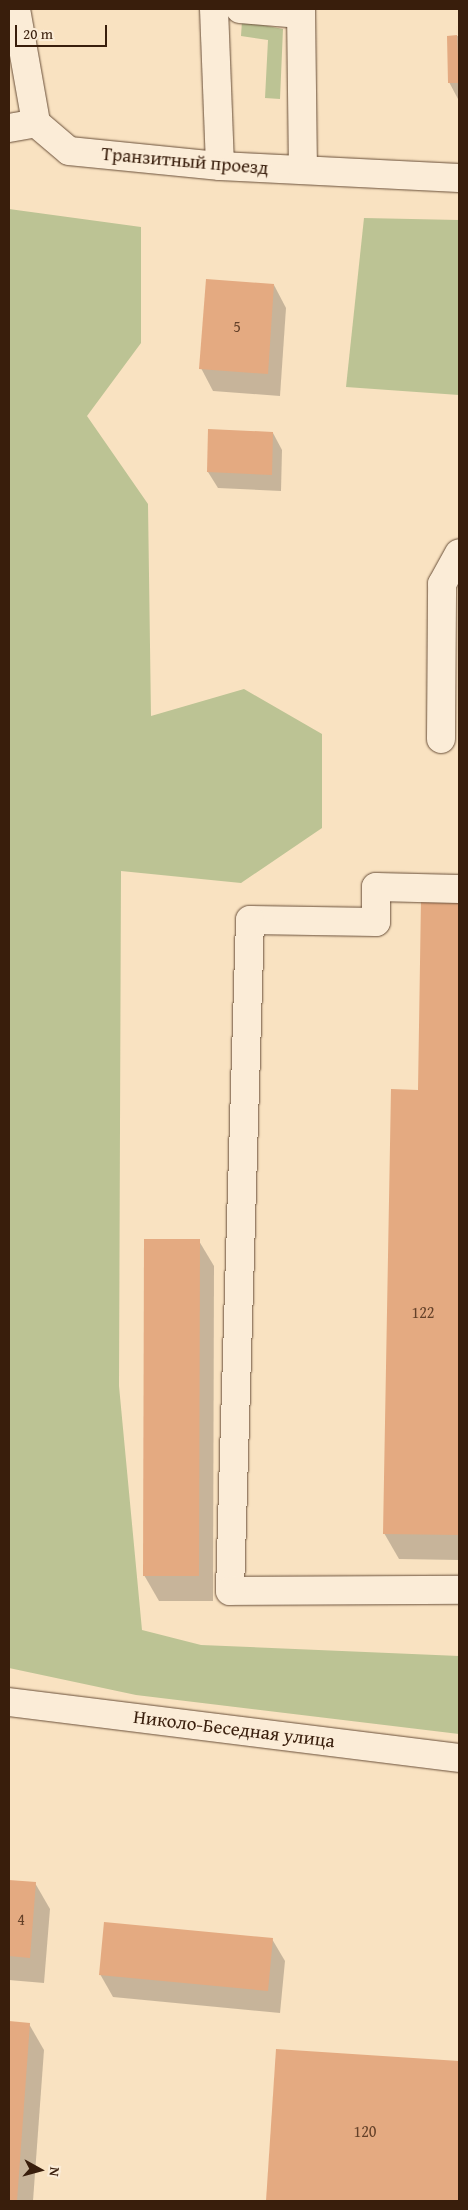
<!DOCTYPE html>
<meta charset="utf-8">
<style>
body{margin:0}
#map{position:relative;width:468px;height:2210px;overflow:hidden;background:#f9e2c1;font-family:"Gentium Book Plus",serif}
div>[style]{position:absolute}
.green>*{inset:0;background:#bcc394}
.shadow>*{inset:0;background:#0003}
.building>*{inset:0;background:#e4aa81}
.roads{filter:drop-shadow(0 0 1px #694f39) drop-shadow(0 0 1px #694f39)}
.minor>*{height:28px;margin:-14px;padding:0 14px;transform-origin:14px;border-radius:14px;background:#fbecd7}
span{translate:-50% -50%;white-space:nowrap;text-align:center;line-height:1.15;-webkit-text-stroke:5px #fbecd7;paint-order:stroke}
.number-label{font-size:16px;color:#644129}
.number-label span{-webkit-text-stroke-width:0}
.street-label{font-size:19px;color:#391e0c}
.frame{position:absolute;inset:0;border:10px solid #391e0c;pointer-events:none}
.north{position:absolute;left:15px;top:2145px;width:50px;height:50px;-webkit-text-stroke:4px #fbecd7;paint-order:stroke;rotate:97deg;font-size:14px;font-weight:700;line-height:20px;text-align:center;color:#391e0c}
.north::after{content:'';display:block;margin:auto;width:18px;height:22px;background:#391e0c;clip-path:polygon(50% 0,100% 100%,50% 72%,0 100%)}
.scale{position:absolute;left:15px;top:25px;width:92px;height:22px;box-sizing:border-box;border:2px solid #391e0c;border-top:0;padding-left:6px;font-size:15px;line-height:18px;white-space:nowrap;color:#391e0c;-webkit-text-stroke:4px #fbecd7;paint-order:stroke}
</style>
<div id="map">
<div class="green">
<div style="clip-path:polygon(242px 21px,283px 29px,280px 99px,265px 98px,268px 40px,241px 36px)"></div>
<div style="clip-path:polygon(9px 209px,141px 227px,141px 343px,87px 416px,148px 504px,151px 716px,244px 689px,322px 734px,322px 828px,241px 883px,121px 871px,119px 1386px,142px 1630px,201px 1645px,459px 1656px,459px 1734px,136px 1695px,9px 1668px)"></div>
<div style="clip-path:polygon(364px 218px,459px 220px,459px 395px,346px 387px)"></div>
</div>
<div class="shadow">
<div style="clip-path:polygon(459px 9px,459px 99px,458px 99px,449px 82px,448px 37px,458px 36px)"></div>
<div style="clip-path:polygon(274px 285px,286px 308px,280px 396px,213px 391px,201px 368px)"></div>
<div style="clip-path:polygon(273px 433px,282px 450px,281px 491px,218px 488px,208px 472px)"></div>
<div style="clip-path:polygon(459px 901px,459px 1560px,399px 1559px,384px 1533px,419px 1091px)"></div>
<div style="clip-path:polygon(199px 1241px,214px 1266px,213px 1601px,159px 1601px,144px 1575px)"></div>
<div style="clip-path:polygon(9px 1881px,35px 1883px,50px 1909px,44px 1983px,9px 1980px)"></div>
<div style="clip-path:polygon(272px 1939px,285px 1961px,280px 2013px,113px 1997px,100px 1974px)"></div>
<div style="clip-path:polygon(9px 2023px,29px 2024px,44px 2050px,33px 2201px,9px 2201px)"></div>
<div style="clip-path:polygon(277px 2050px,459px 2062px,459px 2201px,267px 2201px)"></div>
</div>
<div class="building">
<div style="clip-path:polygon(456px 9px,459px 83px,448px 83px,447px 36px,457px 35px)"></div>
<div style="clip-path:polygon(206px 279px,274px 284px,268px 374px,199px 369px)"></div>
<div style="clip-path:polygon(208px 429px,273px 432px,272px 475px,207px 472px)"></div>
<div style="clip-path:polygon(421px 899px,459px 899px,459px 1535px,383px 1534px,391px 1089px,418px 1090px)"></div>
<div style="clip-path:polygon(144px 1239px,200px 1239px,199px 1576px,143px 1576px)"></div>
<div style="clip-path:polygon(9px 1880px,36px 1882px,30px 1958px,9px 1956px)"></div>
<div style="clip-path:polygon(104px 1922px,273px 1938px,268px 1991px,99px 1975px)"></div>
<div style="clip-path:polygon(9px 2021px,30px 2023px,17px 2201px,9px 2201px)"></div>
<div style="clip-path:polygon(276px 2049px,459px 2061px,459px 2201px,266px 2201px)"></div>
</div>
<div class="roads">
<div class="minor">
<div style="left:16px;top:9px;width:116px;rotate:80deg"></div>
<div style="left:36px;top:123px;width:43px;rotate:40.3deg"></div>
<div style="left:69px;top:151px;width:152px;rotate:5.7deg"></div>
<div style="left:220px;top:166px;width:239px;rotate:2.9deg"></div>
<div style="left:214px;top:9px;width:157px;rotate:87.8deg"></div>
<div style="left:240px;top:9px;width:61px;rotate:4.7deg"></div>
<div style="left:301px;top:9px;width:161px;rotate:89.3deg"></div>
<div style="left:9px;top:128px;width:27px;rotate:-10deg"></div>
<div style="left:441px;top:739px;width:155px;rotate:-89.6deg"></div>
<div style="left:442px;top:584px;width:35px;rotate:-61deg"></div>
<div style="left:459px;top:889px;width:83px;rotate:-178.6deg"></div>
<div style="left:376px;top:887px;width:35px;rotate:90deg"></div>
<div style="left:376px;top:922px;width:126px;rotate:-179.1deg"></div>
<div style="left:250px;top:920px;width:671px;rotate:91.71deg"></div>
<div style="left:230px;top:1591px;width:229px;rotate:-0.3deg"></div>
<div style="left:9px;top:1702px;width:453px;rotate:7.1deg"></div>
</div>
</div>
<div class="number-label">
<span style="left:237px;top:326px">5</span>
<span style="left:423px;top:1312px">122</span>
<span style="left:21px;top:1919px">4</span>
<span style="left:365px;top:2131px">120</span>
</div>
<div class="street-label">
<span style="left:185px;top:161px;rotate:5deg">Транзитный проезд</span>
<span style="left:234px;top:1729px;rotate:7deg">Николо-Беседная улица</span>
</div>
<div class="frame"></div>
<div class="north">N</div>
<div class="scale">20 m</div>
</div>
